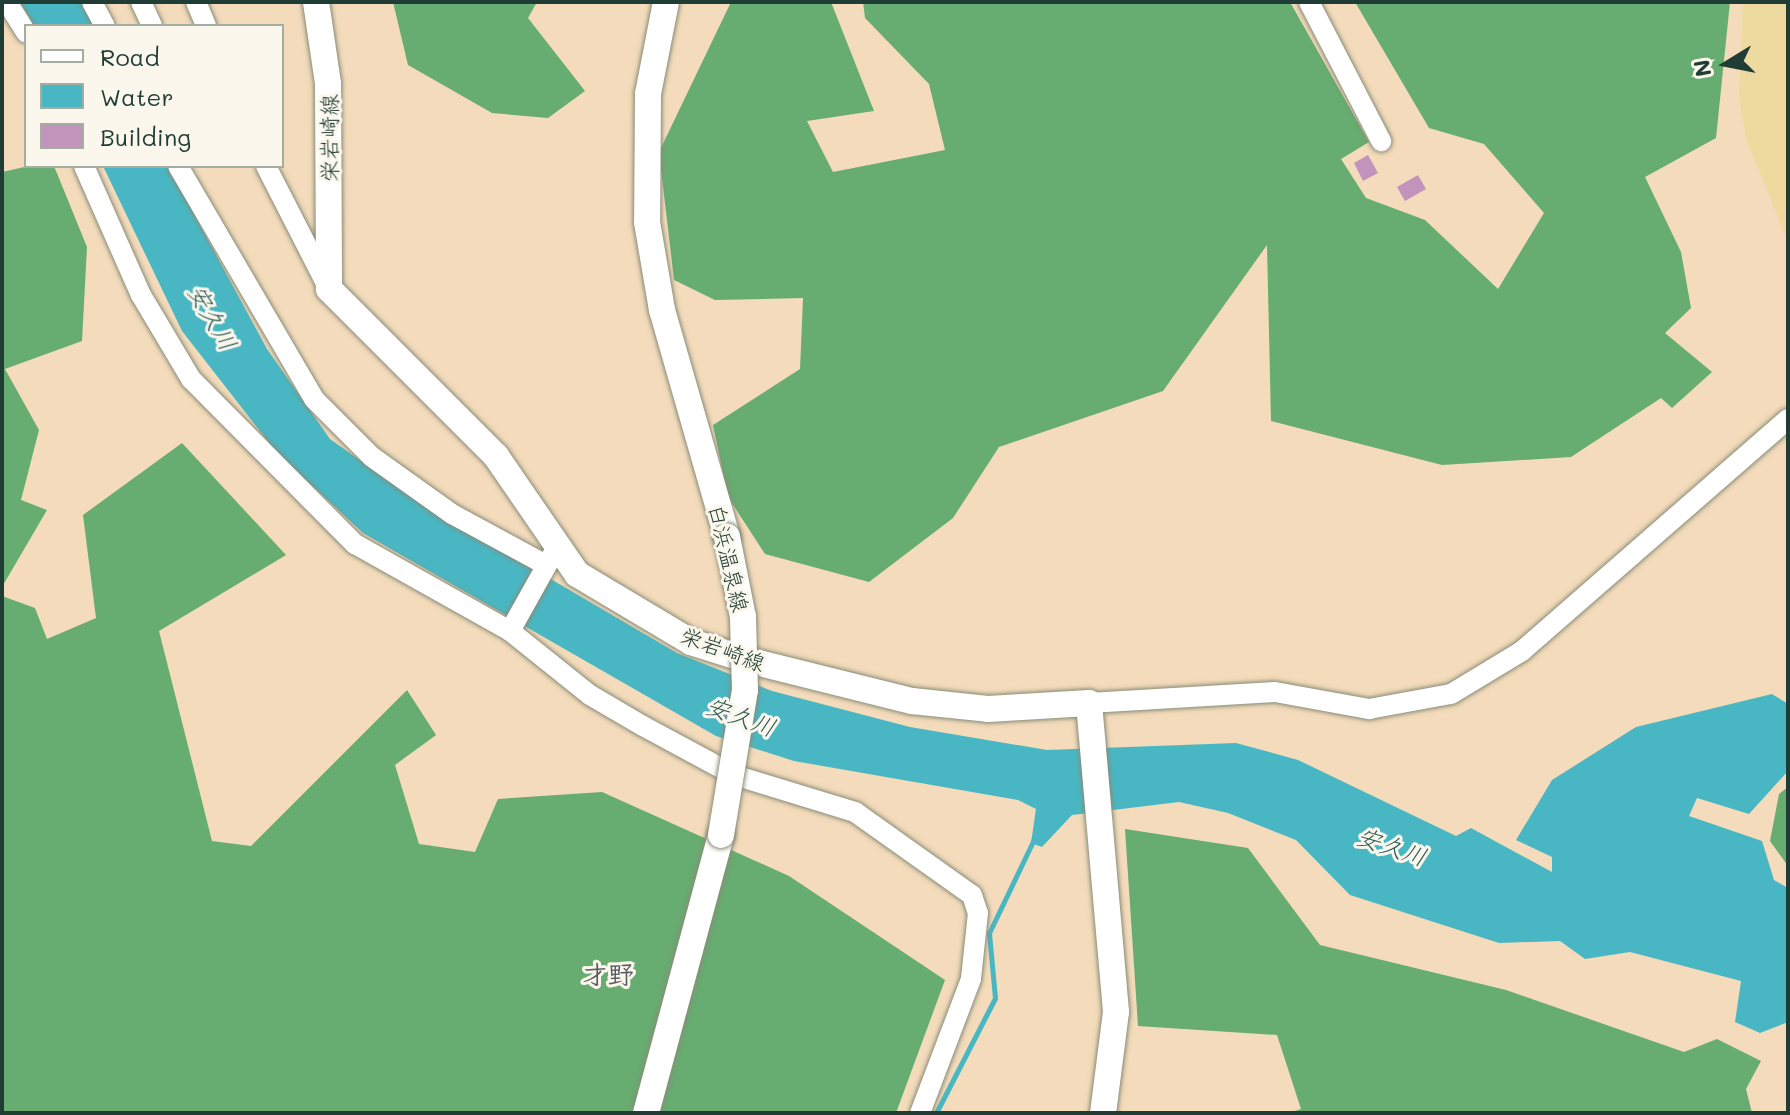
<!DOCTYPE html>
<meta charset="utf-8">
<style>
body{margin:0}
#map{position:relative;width:1790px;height:1115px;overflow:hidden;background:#f3dbbb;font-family:Mali,"Klee One",sans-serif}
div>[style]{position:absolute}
.forest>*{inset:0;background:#67ac71}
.sand>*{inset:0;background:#eeda9e}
.water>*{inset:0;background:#49b7c3}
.stream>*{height:5px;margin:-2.5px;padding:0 2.5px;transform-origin:2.5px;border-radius:2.5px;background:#49b7c3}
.building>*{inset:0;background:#c294bb}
.roads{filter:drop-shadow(0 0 2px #898c78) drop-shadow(0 0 2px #898c78)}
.minor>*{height:20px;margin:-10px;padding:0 10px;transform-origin:10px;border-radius:10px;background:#fff}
.major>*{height:26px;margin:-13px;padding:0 13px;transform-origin:13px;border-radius:13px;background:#fff}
.bridges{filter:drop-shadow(0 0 2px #898c78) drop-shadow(0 0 2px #898c78)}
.major-bridge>*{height:26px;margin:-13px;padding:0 13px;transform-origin:13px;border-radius:13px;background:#fff}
span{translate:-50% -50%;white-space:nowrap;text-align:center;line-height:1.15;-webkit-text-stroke:6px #fbf7ec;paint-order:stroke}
.street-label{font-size:22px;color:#1f3d34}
.water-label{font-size:24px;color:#2a5c58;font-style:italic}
.quarter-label{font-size:26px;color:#585b63;font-weight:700}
.frame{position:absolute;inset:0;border:4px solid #1f3d34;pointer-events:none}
.legend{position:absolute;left:24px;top:24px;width:260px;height:144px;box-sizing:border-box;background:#fbf7ec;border:2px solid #a3ada2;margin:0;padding:10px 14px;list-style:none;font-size:24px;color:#1f3d34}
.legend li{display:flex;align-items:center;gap:16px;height:40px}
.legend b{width:40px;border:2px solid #a3ada2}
.north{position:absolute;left:1686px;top:24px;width:80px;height:80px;-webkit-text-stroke:6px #fbf7ec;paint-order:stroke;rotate:260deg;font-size:22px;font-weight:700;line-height:32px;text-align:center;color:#1f3d34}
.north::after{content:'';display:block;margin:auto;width:28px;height:36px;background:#1f3d34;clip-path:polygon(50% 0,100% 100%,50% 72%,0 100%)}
</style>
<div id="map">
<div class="forest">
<div style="clip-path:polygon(393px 2px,537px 2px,528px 18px,585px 91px,548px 118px,492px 113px,408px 65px)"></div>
<div style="clip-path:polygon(731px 2px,831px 2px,874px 111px,807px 121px,833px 172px,945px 150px,929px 84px,865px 18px,863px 2px,1290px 2px,1369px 142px,1341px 159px,1366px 198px,1425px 220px,1498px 289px,1544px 213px,1484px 144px,1429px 128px,1355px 2px,1730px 2px,1716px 138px,1645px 177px,1681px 252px,1691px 308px,1665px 333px,1712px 372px,1672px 408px,1661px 398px,1571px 457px,1442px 465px,1271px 421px,1267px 245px,1163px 391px,999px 447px,953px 518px,869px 582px,765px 554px,728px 497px,713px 425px,800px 369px,803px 298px,715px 300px,674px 280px,659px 152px)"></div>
<div style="clip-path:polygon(29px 166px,54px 166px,87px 247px,82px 341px,5px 369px,39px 430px,21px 500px,47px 510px,2px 587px,2px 172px)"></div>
<div style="clip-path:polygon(182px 443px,286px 555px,159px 631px,212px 841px,251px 846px,407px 690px,436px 735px,395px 765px,419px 844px,475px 852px,498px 799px,602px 792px,789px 876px,945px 980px,896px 1113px,2px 1113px,2px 596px,35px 608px,47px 639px,96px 618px,83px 515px)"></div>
<div style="clip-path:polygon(1788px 787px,1788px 866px,1770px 841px,1779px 794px)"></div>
<div style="clip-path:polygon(1125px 829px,1248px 848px,1320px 945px,1506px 990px,1684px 1052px,1717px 1039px,1761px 1061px,1746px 1089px,1752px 1113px,1288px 1113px,1301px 1109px,1277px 1035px,1138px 1026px)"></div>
</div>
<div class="sand">
<div style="clip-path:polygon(1743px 2px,1788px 2px,1788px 242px,1746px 138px,1739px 96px)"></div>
</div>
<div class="water">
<div style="clip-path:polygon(20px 2px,84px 2px,97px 26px,34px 26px)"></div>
<div style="clip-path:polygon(103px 166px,168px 166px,267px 349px,330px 439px,416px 500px,677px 653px,772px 691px,910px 727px,1047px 750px,1236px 743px,1298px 760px,1456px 836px,1471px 828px,1552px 872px,1552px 857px,1516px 840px,1552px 780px,1636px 727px,1772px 694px,1788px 704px,1788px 771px,1749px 814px,1697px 798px,1689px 816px,1762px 841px,1774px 880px,1788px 888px,1788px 1022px,1760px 1033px,1735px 1022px,1741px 981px,1630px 952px,1585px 959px,1560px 941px,1499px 943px,1350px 895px,1296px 840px,1228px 813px,1179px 802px,1072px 815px,1042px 847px,1031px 843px,1036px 809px,1018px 800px,794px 761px,716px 736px,363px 533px,277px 453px,182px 331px)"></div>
</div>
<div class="stream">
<div style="left:936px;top:1113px;width:129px;rotate:-62.8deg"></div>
<div style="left:995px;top:998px;width:65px;rotate:-95.3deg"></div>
<div style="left:989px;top:933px;width:104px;rotate:-64.4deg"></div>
</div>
<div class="building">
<div style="clip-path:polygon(1368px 155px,1378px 173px,1363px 181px,1354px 163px)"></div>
<div style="clip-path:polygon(1418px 175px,1426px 189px,1405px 201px,1397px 187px)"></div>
</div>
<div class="roads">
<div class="minor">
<div style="left:7px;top:2px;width:36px;rotate:58deg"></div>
<div style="left:92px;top:2px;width:27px;rotate:62deg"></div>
<div style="left:141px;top:2px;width:26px;rotate:65deg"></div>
<div style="left:196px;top:2px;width:26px;rotate:67deg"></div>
<div style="left:1309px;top:2px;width:157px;rotate:62.6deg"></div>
<div style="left:84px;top:166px;width:141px;rotate:66.2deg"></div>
<div style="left:141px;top:295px;width:98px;rotate:59.2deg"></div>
<div style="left:191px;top:379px;width:233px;rotate:45.2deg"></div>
<div style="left:355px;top:544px;width:178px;rotate:29.3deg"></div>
<div style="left:510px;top:631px;width:102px;rotate:38.7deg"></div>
<div style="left:590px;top:695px;width:61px;rotate:30.3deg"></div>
<div style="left:643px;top:726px;width:103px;rotate:28.3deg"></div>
<div style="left:734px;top:775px;width:127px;rotate:17deg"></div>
<div style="left:855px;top:812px;width:143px;rotate:35.4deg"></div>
<div style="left:972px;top:895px;width:19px;rotate:72deg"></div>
<div style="left:978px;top:913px;width:66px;rotate:96.1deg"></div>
<div style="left:971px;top:979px;width:143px;rotate:110.8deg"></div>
<div style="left:178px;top:166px;width:270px;rotate:59.7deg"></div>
<div style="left:314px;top:399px;width:82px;rotate:45deg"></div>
<div style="left:372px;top:457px;width:98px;rotate:35.5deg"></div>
<div style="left:452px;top:514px;width:107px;rotate:28.5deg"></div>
<div style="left:266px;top:166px;width:138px;rotate:62.9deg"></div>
<div style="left:510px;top:631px;width:88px;rotate:-60.8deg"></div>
<div style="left:1089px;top:703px;width:186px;rotate:-3.4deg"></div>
<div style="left:1275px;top:692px;width:96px;rotate:10.3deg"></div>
<div style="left:1369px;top:709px;width:83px;rotate:-10.4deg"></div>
<div style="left:1451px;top:694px;width:83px;rotate:-31.2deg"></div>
<div style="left:1522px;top:651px;width:353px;rotate:-41.1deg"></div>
</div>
<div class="major">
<div style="left:316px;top:2px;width:82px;rotate:81.6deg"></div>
<div style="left:328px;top:83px;width:206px;rotate:89.7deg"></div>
<div style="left:329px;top:289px;width:236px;rotate:45deg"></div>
<div style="left:496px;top:456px;width:143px;rotate:55.5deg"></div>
<div style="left:577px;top:574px;width:133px;rotate:30.8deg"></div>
<div style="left:691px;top:642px;width:63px;rotate:17.6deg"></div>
<div style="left:751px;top:661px;width:166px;rotate:14deg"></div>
<div style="left:912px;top:701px;width:76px;rotate:6deg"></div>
<div style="left:988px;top:709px;width:101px;rotate:-3.4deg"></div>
<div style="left:1089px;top:703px;width:310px;rotate:85deg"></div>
<div style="left:1116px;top:1012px;width:102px;rotate:97.3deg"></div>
<div style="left:666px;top:2px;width:94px;rotate:101.1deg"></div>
<div style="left:648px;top:94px;width:128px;rotate:90.4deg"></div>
<div style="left:647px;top:222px;width:89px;rotate:80.3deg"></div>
<div style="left:662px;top:310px;width:236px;rotate:74deg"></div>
<div style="left:646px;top:1113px;width:288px;rotate:-74.9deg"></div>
</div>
</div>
<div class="bridges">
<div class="major-bridge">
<div style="left:721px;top:835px;width:147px;rotate:-80.6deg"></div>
<div style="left:745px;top:690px;width:73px;rotate:-91.6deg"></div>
<div style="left:743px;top:617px;width:82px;rotate:-101.3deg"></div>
</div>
</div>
<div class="street-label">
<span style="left:329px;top:138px;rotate:-90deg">栄岩崎線</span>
<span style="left:729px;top:558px;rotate:77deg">白浜温泉線</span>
<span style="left:723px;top:649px;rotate:20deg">栄岩崎線</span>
</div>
<div class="water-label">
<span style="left:213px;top:317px;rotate:60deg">安久川</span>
<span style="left:741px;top:716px;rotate:20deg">安久川</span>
<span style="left:1392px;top:846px;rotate:19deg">安久川</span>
</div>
<div class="quarter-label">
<span style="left:608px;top:975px">才野</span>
</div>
<div class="frame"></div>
<ul class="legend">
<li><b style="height:10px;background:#fff"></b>Road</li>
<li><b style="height:22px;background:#49b7c3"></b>Water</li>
<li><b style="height:22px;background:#c294bb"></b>Building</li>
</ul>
<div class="north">N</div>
</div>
